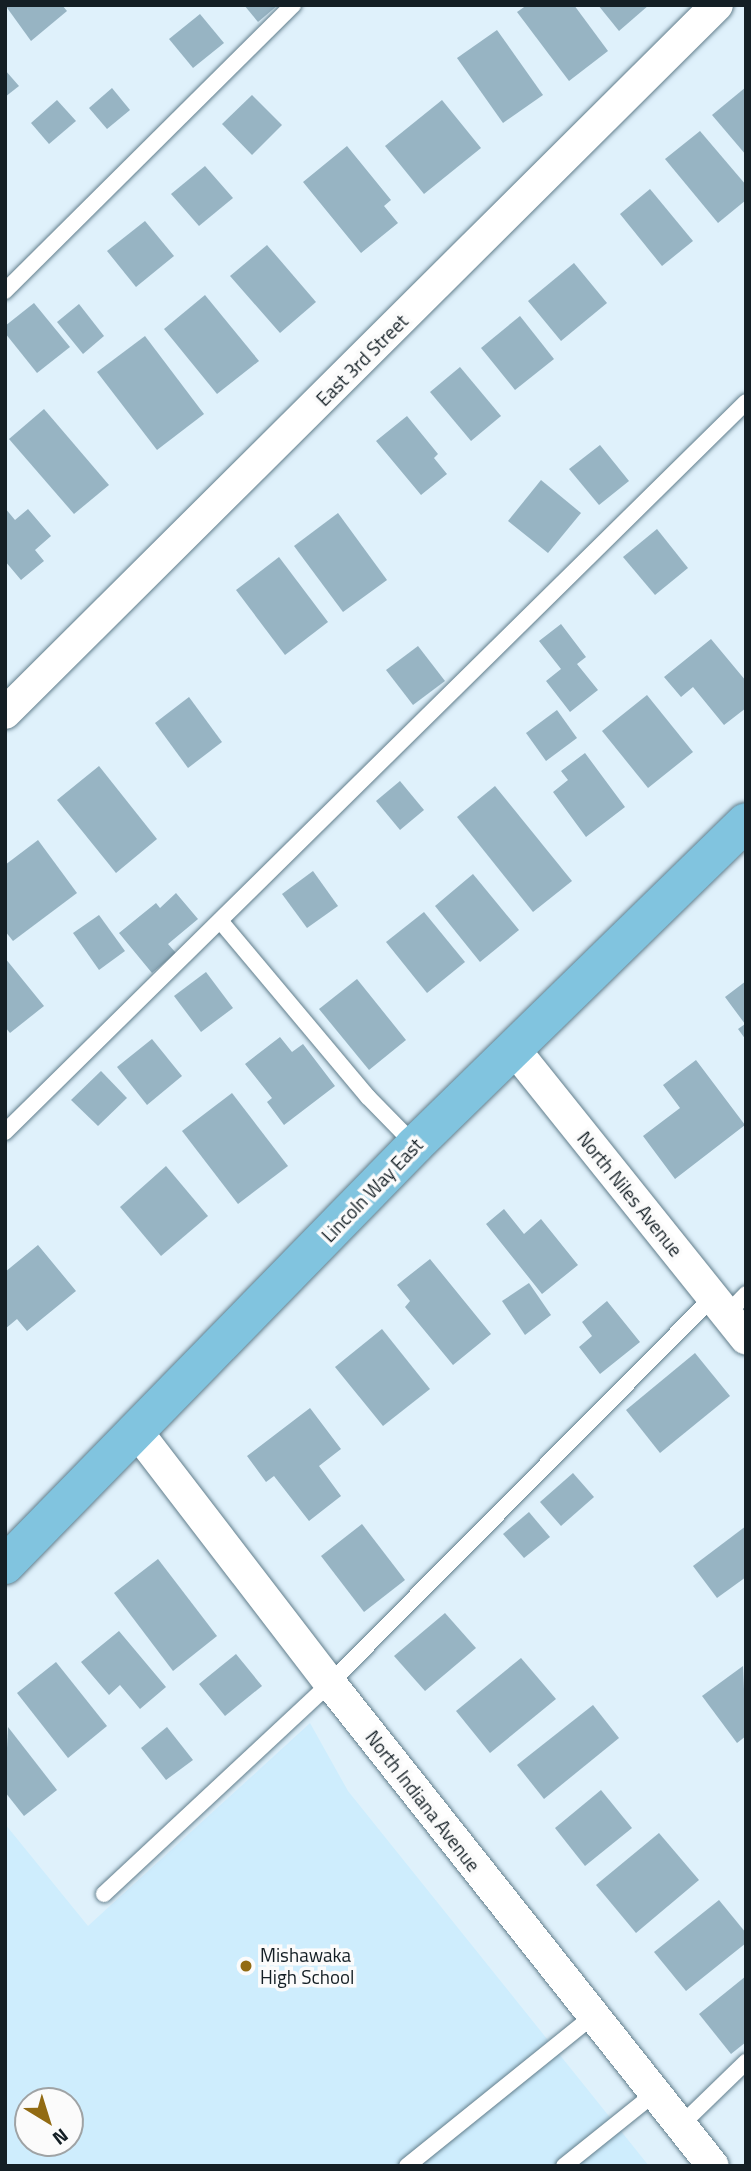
<!DOCTYPE html>
<style>
body{margin:0}
#map{position:relative;width:751px;height:2171px;overflow:hidden;background:#dff1fb;font-family:"Titillium Web",sans-serif}
div>[style]{position:absolute}
.built>*{inset:0;background:#ceedfd}
.building>*{inset:0;background:#97b4c3}
.roads{filter:drop-shadow(0 0 2px #627e8c) drop-shadow(0 0 2px #627e8c)}
.lane>*{height:16px;margin:-8px;padding:0 8px;transform-origin:8px;border-radius:8px;background:#fff}
.street>*{height:32px;margin:-16px;padding:0 16px;transform-origin:16px;border-radius:16px;background:#fff}
.primary>*{height:38px;margin:-19px;padding:0 19px;transform-origin:19px;border-radius:19px;background:#81c4df}
.dots>*{width:19px;height:19px;translate:-50% -50%;box-sizing:border-box;border:4px solid #fbfbfb;border-radius:50%}
span{translate:-50% -50%;white-space:nowrap;text-align:center;line-height:1.15;-webkit-text-stroke:7px #fbfbfb;paint-order:stroke}
.street-label{font-size:19px;color:#141f25}
.poi-label{font-size:19px;color:#141f25}
.left{translate:0 -50%;text-align:left}
.frame{position:absolute;inset:0;border:7px solid #141f25;pointer-events:none}
.north{position:absolute;left:14px;top:2087px;width:70px;height:70px;box-sizing:border-box;background:#fbfbfb;border:2px solid #9fa3a5;border-radius:50%;rotate:142deg;font-size:19px;font-weight:700;line-height:28px;text-align:center;color:#141f25}
.north::after{content:'';display:block;margin:auto;width:24px;height:32px;background:#926b13;clip-path:polygon(50% 0,100% 100%,50% 72%,0 100%)}
</style>
<div id="map">
<div class="built">
<div style="clip-path:polygon(evenodd,310px 1723px,348px 1791px,649px 2166px,5px 2166px,5px 1824px,88px 1926px,310px 1723px,28px 2101px,70px 2101px,70px 2143px,28px 2143px,28px 2101px)"></div>
</div>
<div class="building">
<div style="clip-path:polygon(5px 5px,62px 5px,67px 11px,31px 41px)"></div>
<div style="clip-path:polygon(244px 5px,278px 5px,258px 22px)"></div>
<div style="clip-path:polygon(527px 5px,574px 5px,608px 51px,569px 81px,517px 12px)"></div>
<div style="clip-path:polygon(598px 5px,649px 5px,619px 31px)"></div>
<div style="clip-path:polygon(200px 14px,224px 43px,193px 68px,169px 39px)"></div>
<div style="clip-path:polygon(497px 30px,543px 95px,503px 123px,457px 58px)"></div>
<div style="clip-path:polygon(5px 70px,19px 86px,5px 97px)"></div>
<div style="clip-path:polygon(746px 87px,746px 155px,712px 115px)"></div>
<div style="clip-path:polygon(112px 88px,130px 110px,107px 129px,89px 108px)"></div>
<div style="clip-path:polygon(252px 95px,282px 125px,252px 155px,222px 124px)"></div>
<div style="clip-path:polygon(57px 100px,76px 121px,49px 144px,31px 123px)"></div>
<div style="clip-path:polygon(442px 100px,481px 148px,424px 194px,385px 146px)"></div>
<div style="clip-path:polygon(700px 131px,746px 185px,746px 200px,718px 223px,665px 159px)"></div>
<div style="clip-path:polygon(347px 146px,391px 200px,384px 206px,398px 223px,361px 253px,303px 182px)"></div>
<div style="clip-path:polygon(205px 166px,233px 198px,199px 226px,171px 194px)"></div>
<div style="clip-path:polygon(650px 189px,693px 241px,662px 266px,620px 214px)"></div>
<div style="clip-path:polygon(145px 221px,174px 256px,136px 287px,107px 251px)"></div>
<div style="clip-path:polygon(267px 245px,316px 302px,280px 333px,230px 276px)"></div>
<div style="clip-path:polygon(574px 263px,607px 303px,561px 341px,528px 301px)"></div>
<div style="clip-path:polygon(205px 295px,259px 361px,217px 394px,164px 329px)"></div>
<div style="clip-path:polygon(34px 303px,70px 347px,37px 373px,5px 333px,5px 326px)"></div>
<div style="clip-path:polygon(79px 304px,104px 336px,83px 354px,57px 322px)"></div>
<div style="clip-path:polygon(520px 316px,554px 359px,515px 390px,481px 348px)"></div>
<div style="clip-path:polygon(145px 336px,204px 414px,157px 450px,97px 372px)"></div>
<div style="clip-path:polygon(460px 367px,501px 416px,471px 441px,430px 392px)"></div>
<div style="clip-path:polygon(44px 409px,109px 485px,74px 514px,9px 439px)"></div>
<div style="clip-path:polygon(407px 416px,438px 454px,434px 458px,447px 474px,421px 495px,376px 441px)"></div>
<div style="clip-path:polygon(600px 445px,629px 481px,599px 505px,569px 469px)"></div>
<div style="clip-path:polygon(541px 480px,581px 513px,548px 553px,508px 521px)"></div>
<div style="clip-path:polygon(5px 508px,15px 520px,28px 509px,51px 536px,35px 550px,44px 561px,21px 580px,5px 561px)"></div>
<div style="clip-path:polygon(338px 513px,387px 580px,343px 612px,294px 546px)"></div>
<div style="clip-path:polygon(657px 529px,688px 568px,655px 595px,623px 557px)"></div>
<div style="clip-path:polygon(279px 557px,328px 622px,285px 655px,236px 590px)"></div>
<div style="clip-path:polygon(561px 624px,586px 657px,577px 664px,598px 690px,570px 712px,546px 681px,561px 669px,539px 641px)"></div>
<div style="clip-path:polygon(711px 639px,746px 681px,746px 708px,724px 725px,693px 687px,681px 697px,664px 677px)"></div>
<div style="clip-path:polygon(418px 646px,445px 681px,413px 705px,386px 670px)"></div>
<div style="clip-path:polygon(647px 695px,693px 752px,648px 788px,602px 731px)"></div>
<div style="clip-path:polygon(189px 697px,222px 742px,188px 768px,155px 723px)"></div>
<div style="clip-path:polygon(557px 710px,577px 738px,546px 761px,526px 733px)"></div>
<div style="clip-path:polygon(585px 753px,625px 807px,586px 837px,553px 792px,568px 780px,561px 771px)"></div>
<div style="clip-path:polygon(99px 766px,157px 839px,116px 873px,57px 800px)"></div>
<div style="clip-path:polygon(400px 781px,424px 810px,400px 830px,376px 801px)"></div>
<div style="clip-path:polygon(495px 786px,572px 881px,533px 912px,457px 817px)"></div>
<div style="clip-path:polygon(38px 840px,77px 893px,13px 941px,5px 931px,5px 865px)"></div>
<div style="clip-path:polygon(313px 871px,338px 906px,307px 928px,282px 894px)"></div>
<div style="clip-path:polygon(473px 874px,519px 930px,480px 962px,435px 906px)"></div>
<div style="clip-path:polygon(176px 893px,198px 919px,168px 944px,176px 953px,152px 973px,119px 933px,156px 903px,160px 908px)"></div>
<div style="clip-path:polygon(424px 912px,465px 962px,427px 993px,386px 942px)"></div>
<div style="clip-path:polygon(99px 915px,125px 951px,99px 970px,73px 933px)"></div>
<div style="clip-path:polygon(5px 958px,44px 1006px,10px 1033px,5px 1027px)"></div>
<div style="clip-path:polygon(206px 972px,233px 1008px,201px 1032px,174px 996px)"></div>
<div style="clip-path:polygon(357px 979px,406px 1040px,369px 1070px,319px 1009px)"></div>
<div style="clip-path:polygon(746px 981px,746px 1040px,738px 1029px,745px 1024px,725px 997px)"></div>
<div style="clip-path:polygon(280px 1037px,292px 1052px,303px 1044px,335px 1086px,284px 1125px,267px 1102px,272px 1098px,245px 1064px)"></div>
<div style="clip-path:polygon(152px 1039px,182px 1076px,147px 1105px,117px 1067px)"></div>
<div style="clip-path:polygon(696px 1060px,745px 1125px,675px 1179px,643px 1136px,680px 1108px,663px 1085px)"></div>
<div style="clip-path:polygon(101px 1071px,127px 1098px,98px 1126px,71px 1100px)"></div>
<div style="clip-path:polygon(232px 1093px,288px 1166px,238px 1204px,182px 1131px)"></div>
<div style="clip-path:polygon(166px 1166px,208px 1216px,161px 1256px,120px 1207px)"></div>
<div style="clip-path:polygon(504px 1209px,524px 1234px,541px 1219px,578px 1265px,542px 1294px,486px 1224px)"></div>
<div style="clip-path:polygon(38px 1245px,76px 1291px,27px 1331px,17px 1319px,5px 1329px,5px 1272px)"></div>
<div style="clip-path:polygon(430px 1259px,491px 1334px,453px 1365px,405px 1307px,410px 1301px,397px 1285px)"></div>
<div style="clip-path:polygon(529px 1283px,551px 1315px,525px 1335px,502px 1301px)"></div>
<div style="clip-path:polygon(607px 1301px,640px 1342px,600px 1374px,579px 1347px,592px 1336px,582px 1322px)"></div>
<div style="clip-path:polygon(382px 1329px,430px 1389px,383px 1426px,335px 1367px)"></div>
<div style="clip-path:polygon(695px 1353px,730px 1396px,660px 1453px,626px 1410px)"></div>
<div style="clip-path:polygon(310px 1408px,341px 1449px,319px 1466px,341px 1496px,309px 1521px,274px 1476px,266px 1482px,247px 1456px)"></div>
<div style="clip-path:polygon(573px 1473px,594px 1497px,561px 1526px,540px 1502px)"></div>
<div style="clip-path:polygon(529px 1512px,550px 1537px,524px 1558px,503px 1534px)"></div>
<div style="clip-path:polygon(362px 1524px,405px 1580px,364px 1612px,321px 1556px)"></div>
<div style="clip-path:polygon(746px 1526px,746px 1577px,717px 1598px,693px 1566px)"></div>
<div style="clip-path:polygon(158px 1559px,217px 1636px,173px 1671px,114px 1593px)"></div>
<div style="clip-path:polygon(445px 1613px,476px 1648px,425px 1691px,394px 1656px)"></div>
<div style="clip-path:polygon(119px 1631px,166px 1687px,140px 1709px,120px 1685px,109px 1695px,81px 1662px)"></div>
<div style="clip-path:polygon(236px 1654px,262px 1686px,225px 1716px,199px 1684px)"></div>
<div style="clip-path:polygon(521px 1658px,556px 1699px,490px 1753px,456px 1711px)"></div>
<div style="clip-path:polygon(56px 1662px,107px 1726px,68px 1758px,17px 1693px)"></div>
<div style="clip-path:polygon(743px 1666px,746px 1736px,737px 1743px,702px 1696px)"></div>
<div style="clip-path:polygon(593px 1705px,619px 1738px,544px 1799px,517px 1765px)"></div>
<div style="clip-path:polygon(8px 1727px,57px 1790px,24px 1816px,5px 1792px)"></div>
<div style="clip-path:polygon(167px 1727px,193px 1760px,166px 1780px,141px 1748px)"></div>
<div style="clip-path:polygon(601px 1790px,632px 1828px,585px 1866px,555px 1828px)"></div>
<div style="clip-path:polygon(659px 1833px,699px 1880px,636px 1933px,596px 1885px)"></div>
<div style="clip-path:polygon(719px 1900px,746px 1933px,746px 1943px,686px 1991px,654px 1952px)"></div>
<div style="clip-path:polygon(746px 1976px,746px 2042px,731px 2054px,699px 2014px)"></div>
</div>
<div class="roads">
<div class="lane">
<div style="left:5px;top:291px;width:406px;rotate:-44.8deg"></div>
<div style="left:222px;top:923px;width:227px;rotate:50deg"></div>
<div style="left:368px;top:1097px;width:67px;rotate:45.6deg"></div>
<div style="left:5px;top:1132px;width:1040px;rotate:-44.57deg"></div>
<div style="left:726px;top:1315px;width:29px;rotate:-46deg"></div>
<div style="left:104px;top:1894px;width:309px;rotate:-43deg"></div>
<div style="left:330px;top:1683px;width:542px;rotate:-45.22deg"></div>
<div style="left:681px;top:2125px;width:91px;rotate:-44.1deg"></div>
<div style="left:407px;top:2166px;width:239px;rotate:-38.9deg"></div>
<div style="left:564px;top:2166px;width:117px;rotate:-38.7deg"></div>
</div>
<div class="street">
<div style="left:5px;top:713px;width:1004px;rotate:-44.84deg"></div>
<div style="left:514px;top:1049px;width:371px;rotate:51.3deg"></div>
<div style="left:138px;top:1433px;width:315px;rotate:52.5deg"></div>
<div style="left:330px;top:1683px;width:616px;rotate:51.59deg"></div>
</div>
<div class="primary">
<div style="left:5px;top:1565px;width:587px;rotate:-45.69deg"></div>
<div style="left:415px;top:1145px;width:462px;rotate:-44.3deg"></div>
</div>
</div>
<div class="dots">
<div style="left:246px;top:1966px;background:#926b13"></div>
</div>
<div class="street-label">
<span style="left:362px;top:360px;rotate:-45deg">East 3rd Street</span>
<span style="left:372px;top:1190px;rotate:-46deg">Lincoln Way East</span>
<span style="left:630px;top:1194px;rotate:51deg">North Niles Avenue</span>
<span style="left:423px;top:1801px;rotate:52deg">North Indiana Avenue</span>
</div>
<div class="poi-label">
<span class="left" style="left:260px;top:1966px">Mishawaka<br>High School</span>
</div>
<div class="frame"></div>
<div class="north">N</div>
</div>
